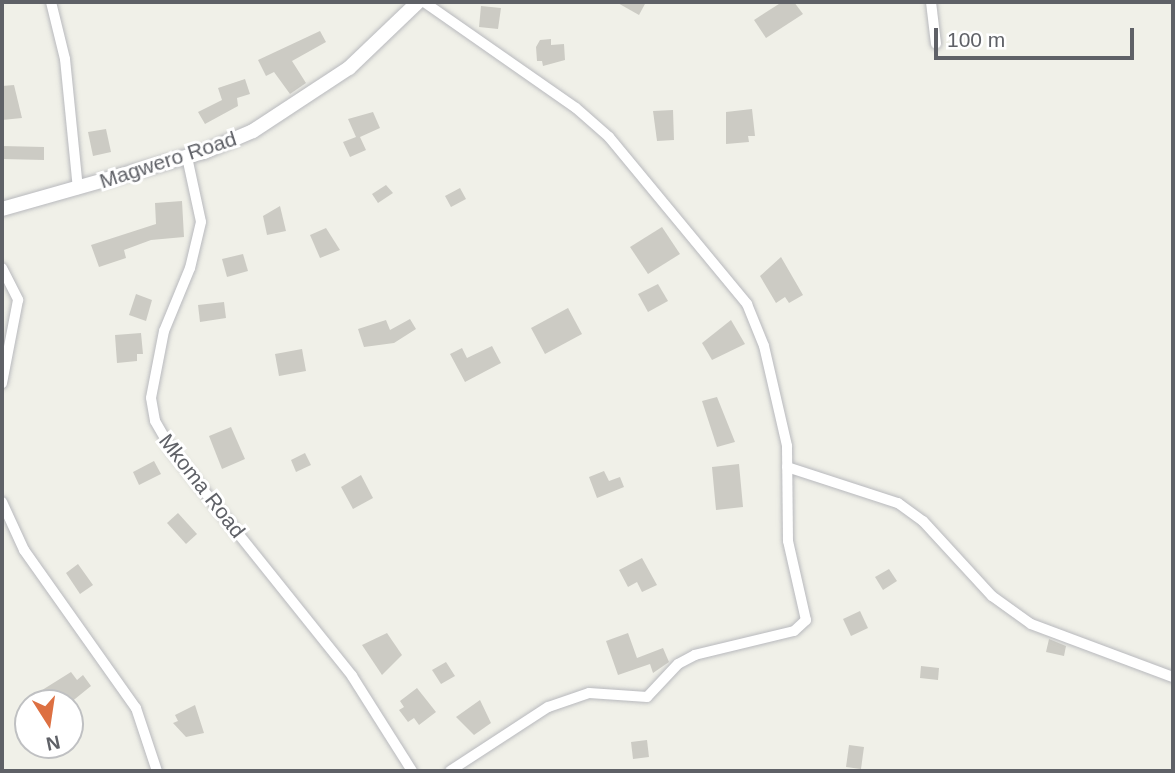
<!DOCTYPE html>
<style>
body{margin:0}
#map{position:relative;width:1175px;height:773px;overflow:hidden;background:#f0f0e8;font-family:Helvetica,sans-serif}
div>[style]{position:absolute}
.building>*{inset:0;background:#cccbc4}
.roads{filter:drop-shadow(0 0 2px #b8b9bd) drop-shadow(0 0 2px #b8b9bd)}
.minor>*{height:10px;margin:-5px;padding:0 5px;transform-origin:5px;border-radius:5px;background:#fff}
.tertiary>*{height:14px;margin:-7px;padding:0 7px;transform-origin:7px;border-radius:7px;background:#fff}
span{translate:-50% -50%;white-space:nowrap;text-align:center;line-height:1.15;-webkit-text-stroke:6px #fff;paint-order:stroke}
.street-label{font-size:21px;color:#5f6167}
.frame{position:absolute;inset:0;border:4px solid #5f6167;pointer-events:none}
.north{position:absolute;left:14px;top:689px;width:70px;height:70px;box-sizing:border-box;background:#fff;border:2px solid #bfc0c2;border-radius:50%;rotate:168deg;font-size:19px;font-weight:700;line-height:28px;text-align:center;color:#5f6167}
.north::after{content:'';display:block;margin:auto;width:24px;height:32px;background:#dd7042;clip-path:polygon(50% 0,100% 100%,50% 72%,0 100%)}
.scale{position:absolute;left:934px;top:28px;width:200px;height:32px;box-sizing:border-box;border:4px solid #5f6167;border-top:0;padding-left:9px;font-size:21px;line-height:24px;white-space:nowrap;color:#5f6167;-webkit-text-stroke:5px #fff;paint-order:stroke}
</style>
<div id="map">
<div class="building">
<div style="clip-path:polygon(616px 2px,646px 2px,639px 15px)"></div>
<div style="clip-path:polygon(782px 2px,794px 2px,803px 14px,766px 38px,754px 20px)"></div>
<div style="clip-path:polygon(481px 6px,501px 8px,498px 29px,479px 27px)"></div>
<div style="clip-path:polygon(320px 31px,326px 42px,292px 61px,306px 83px,290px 94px,274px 72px,266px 76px,258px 60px)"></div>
<div style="clip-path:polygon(551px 39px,551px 45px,564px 44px,565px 60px,543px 66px,542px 61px,537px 61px,536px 47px,540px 40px)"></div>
<div style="clip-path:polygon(245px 79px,250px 94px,237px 98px,238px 106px,205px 124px,198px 112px,222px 100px,218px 88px)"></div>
<div style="clip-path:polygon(14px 85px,22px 118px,2px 120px,2px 86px)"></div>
<div style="clip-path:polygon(752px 109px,755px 136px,748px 136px,749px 142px,726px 144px,726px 112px)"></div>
<div style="clip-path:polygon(673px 110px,674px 140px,657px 141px,653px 111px)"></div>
<div style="clip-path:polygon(373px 112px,380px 128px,360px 137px,366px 150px,350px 157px,343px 142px,356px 137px,348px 119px)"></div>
<div style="clip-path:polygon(106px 129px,111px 152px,93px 156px,88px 132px)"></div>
<div style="clip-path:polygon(2px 146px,44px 147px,44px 160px,2px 159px)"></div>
<div style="clip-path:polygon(386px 185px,393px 193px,378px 203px,372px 194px)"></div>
<div style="clip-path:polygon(460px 188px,466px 199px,451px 207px,445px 196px)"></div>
<div style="clip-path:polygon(182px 201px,184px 237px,151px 240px,124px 250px,126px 258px,99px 267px,91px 245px,156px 224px,155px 203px)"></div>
<div style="clip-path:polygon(280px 206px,286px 231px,267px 235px,263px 216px)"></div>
<div style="clip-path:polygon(662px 227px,680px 254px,648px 274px,630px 247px)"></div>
<div style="clip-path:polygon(326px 228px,340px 250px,320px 258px,310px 235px)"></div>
<div style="clip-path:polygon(243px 254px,248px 271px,227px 277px,222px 259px)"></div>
<div style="clip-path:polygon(781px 257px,803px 295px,789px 303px,785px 297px,776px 303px,760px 276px)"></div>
<div style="clip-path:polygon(658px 284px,668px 301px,648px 312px,638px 294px)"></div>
<div style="clip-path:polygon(136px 294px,152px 300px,146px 321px,129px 315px)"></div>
<div style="clip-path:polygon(224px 302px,226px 318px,200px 322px,198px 305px)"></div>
<div style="clip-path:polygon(568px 308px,582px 334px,545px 354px,531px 328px)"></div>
<div style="clip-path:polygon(410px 319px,416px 329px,394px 343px,364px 347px,358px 329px,386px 320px,390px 330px)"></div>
<div style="clip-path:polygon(731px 320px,745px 344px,712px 360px,702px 343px)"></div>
<div style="clip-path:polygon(141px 333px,143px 354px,137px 354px,137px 361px,117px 363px,115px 335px)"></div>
<div style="clip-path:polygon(492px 346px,501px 363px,465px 382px,450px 354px,462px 348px,467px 358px)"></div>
<div style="clip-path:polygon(302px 349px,306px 371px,279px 376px,275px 354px)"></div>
<div style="clip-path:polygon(717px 397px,735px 442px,717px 447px,702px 401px)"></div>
<div style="clip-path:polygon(231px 427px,245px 459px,222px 469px,209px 436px)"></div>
<div style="clip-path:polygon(305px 453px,311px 465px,296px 472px,291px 460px)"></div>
<div style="clip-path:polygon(154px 461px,161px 474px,139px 485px,133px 472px)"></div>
<div style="clip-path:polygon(739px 464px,743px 507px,716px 510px,712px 467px)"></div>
<div style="clip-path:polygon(604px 471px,609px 481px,620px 477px,624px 487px,597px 498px,589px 477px)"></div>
<div style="clip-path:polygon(361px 475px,373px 498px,353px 509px,341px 487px)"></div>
<div style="clip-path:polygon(178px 513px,197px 534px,186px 544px,167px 523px)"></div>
<div style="clip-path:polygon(642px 558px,657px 585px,642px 592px,637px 582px,628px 587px,619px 570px)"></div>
<div style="clip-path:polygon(78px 564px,93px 585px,80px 594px,66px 573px)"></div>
<div style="clip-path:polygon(889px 569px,897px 581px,883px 590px,875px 577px)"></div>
<div style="clip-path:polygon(860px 611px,868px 628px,851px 636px,843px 619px)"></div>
<div style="clip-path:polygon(387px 633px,402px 655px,382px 675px,362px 645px)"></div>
<div style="clip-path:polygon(628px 633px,637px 658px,663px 648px,669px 662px,653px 673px,650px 664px,618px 675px,606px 641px)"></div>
<div style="clip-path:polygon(1049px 639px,1066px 646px,1064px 656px,1046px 652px)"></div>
<div style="clip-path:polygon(446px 662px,455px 676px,441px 684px,432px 670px)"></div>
<div style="clip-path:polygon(921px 666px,939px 668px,938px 680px,920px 678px)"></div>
<div style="clip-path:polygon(71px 672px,77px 680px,83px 675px,91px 686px,70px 703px,47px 703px,39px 692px)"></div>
<div style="clip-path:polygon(417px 688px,436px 712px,419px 725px,414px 718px,408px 722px,399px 710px,404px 707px,400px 701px)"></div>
<div style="clip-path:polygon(480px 700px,491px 723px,474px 735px,456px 717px)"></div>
<div style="clip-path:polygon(195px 705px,204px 733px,186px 737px,173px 723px,178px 721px,175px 715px)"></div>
<div style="clip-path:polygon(647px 740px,649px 757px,633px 759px,631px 742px)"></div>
<div style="clip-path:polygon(849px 745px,864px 747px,861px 769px,846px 767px)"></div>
</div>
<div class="roads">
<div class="minor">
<div style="left:51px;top:2px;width:59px;rotate:76.2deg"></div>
<div style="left:65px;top:59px;width:131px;rotate:84.3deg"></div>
<div style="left:424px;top:2px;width:185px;rotate:34.9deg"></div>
<div style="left:576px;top:108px;width:44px;rotate:41.3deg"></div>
<div style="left:609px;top:137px;width:217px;rotate:50.4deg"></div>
<div style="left:747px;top:304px;width:45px;rotate:68deg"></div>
<div style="left:764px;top:346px;width:103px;rotate:77deg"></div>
<div style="left:787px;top:446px;width:95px;rotate:89.4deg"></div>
<div style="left:788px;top:541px;width:81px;rotate:77.2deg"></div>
<div style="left:806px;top:620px;width:16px;rotate:137deg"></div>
<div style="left:794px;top:631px;width:102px;rotate:166.4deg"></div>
<div style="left:695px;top:655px;width:19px;rotate:152deg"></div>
<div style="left:678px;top:664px;width:45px;rotate:133.2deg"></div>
<div style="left:647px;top:697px;width:58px;rotate:-176.1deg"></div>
<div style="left:589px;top:693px;width:43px;rotate:161.1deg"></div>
<div style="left:548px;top:707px;width:117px;rotate:146.9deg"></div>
<div style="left:931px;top:2px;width:42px;rotate:83.2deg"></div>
<div style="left:187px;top:157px;width:66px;rotate:77.8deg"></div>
<div style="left:201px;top:222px;width:47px;rotate:103.4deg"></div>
<div style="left:190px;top:268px;width:68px;rotate:112.4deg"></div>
<div style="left:164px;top:331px;width:68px;rotate:101deg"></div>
<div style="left:151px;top:398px;width:23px;rotate:80deg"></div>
<div style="left:155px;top:421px;width:34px;rotate:60deg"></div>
<div style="left:172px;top:451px;width:288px;rotate:51.3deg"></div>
<div style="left:352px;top:676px;width:112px;rotate:57.7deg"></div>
<div style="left:2px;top:268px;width:36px;rotate:63deg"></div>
<div style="left:18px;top:300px;width:85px;rotate:100.9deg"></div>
<div style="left:787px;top:467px;width:117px;rotate:18deg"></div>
<div style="left:898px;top:503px;width:31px;rotate:36deg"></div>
<div style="left:923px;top:521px;width:102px;rotate:47.4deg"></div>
<div style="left:992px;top:596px;width:48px;rotate:35.7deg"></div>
<div style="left:1031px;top:624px;width:152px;rotate:20.5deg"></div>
<div style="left:2px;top:502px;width:53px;rotate:65.4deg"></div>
<div style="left:24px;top:550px;width:194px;rotate:54.7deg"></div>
<div style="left:136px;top:708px;width:66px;rotate:71.6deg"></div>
</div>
<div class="tertiary">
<div style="left:2px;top:209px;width:210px;rotate:-15.8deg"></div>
<div style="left:204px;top:152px;width:53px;rotate:-23.2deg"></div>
<div style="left:253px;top:131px;width:115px;rotate:-33.3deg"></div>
<div style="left:349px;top:68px;width:95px;rotate:-43.7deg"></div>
</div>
</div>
<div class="street-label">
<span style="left:168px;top:160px;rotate:-18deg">Magwero Road</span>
<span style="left:202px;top:486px;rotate:52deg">Mkoma Road</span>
</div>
<div class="frame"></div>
<div class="north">N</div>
<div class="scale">100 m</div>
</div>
